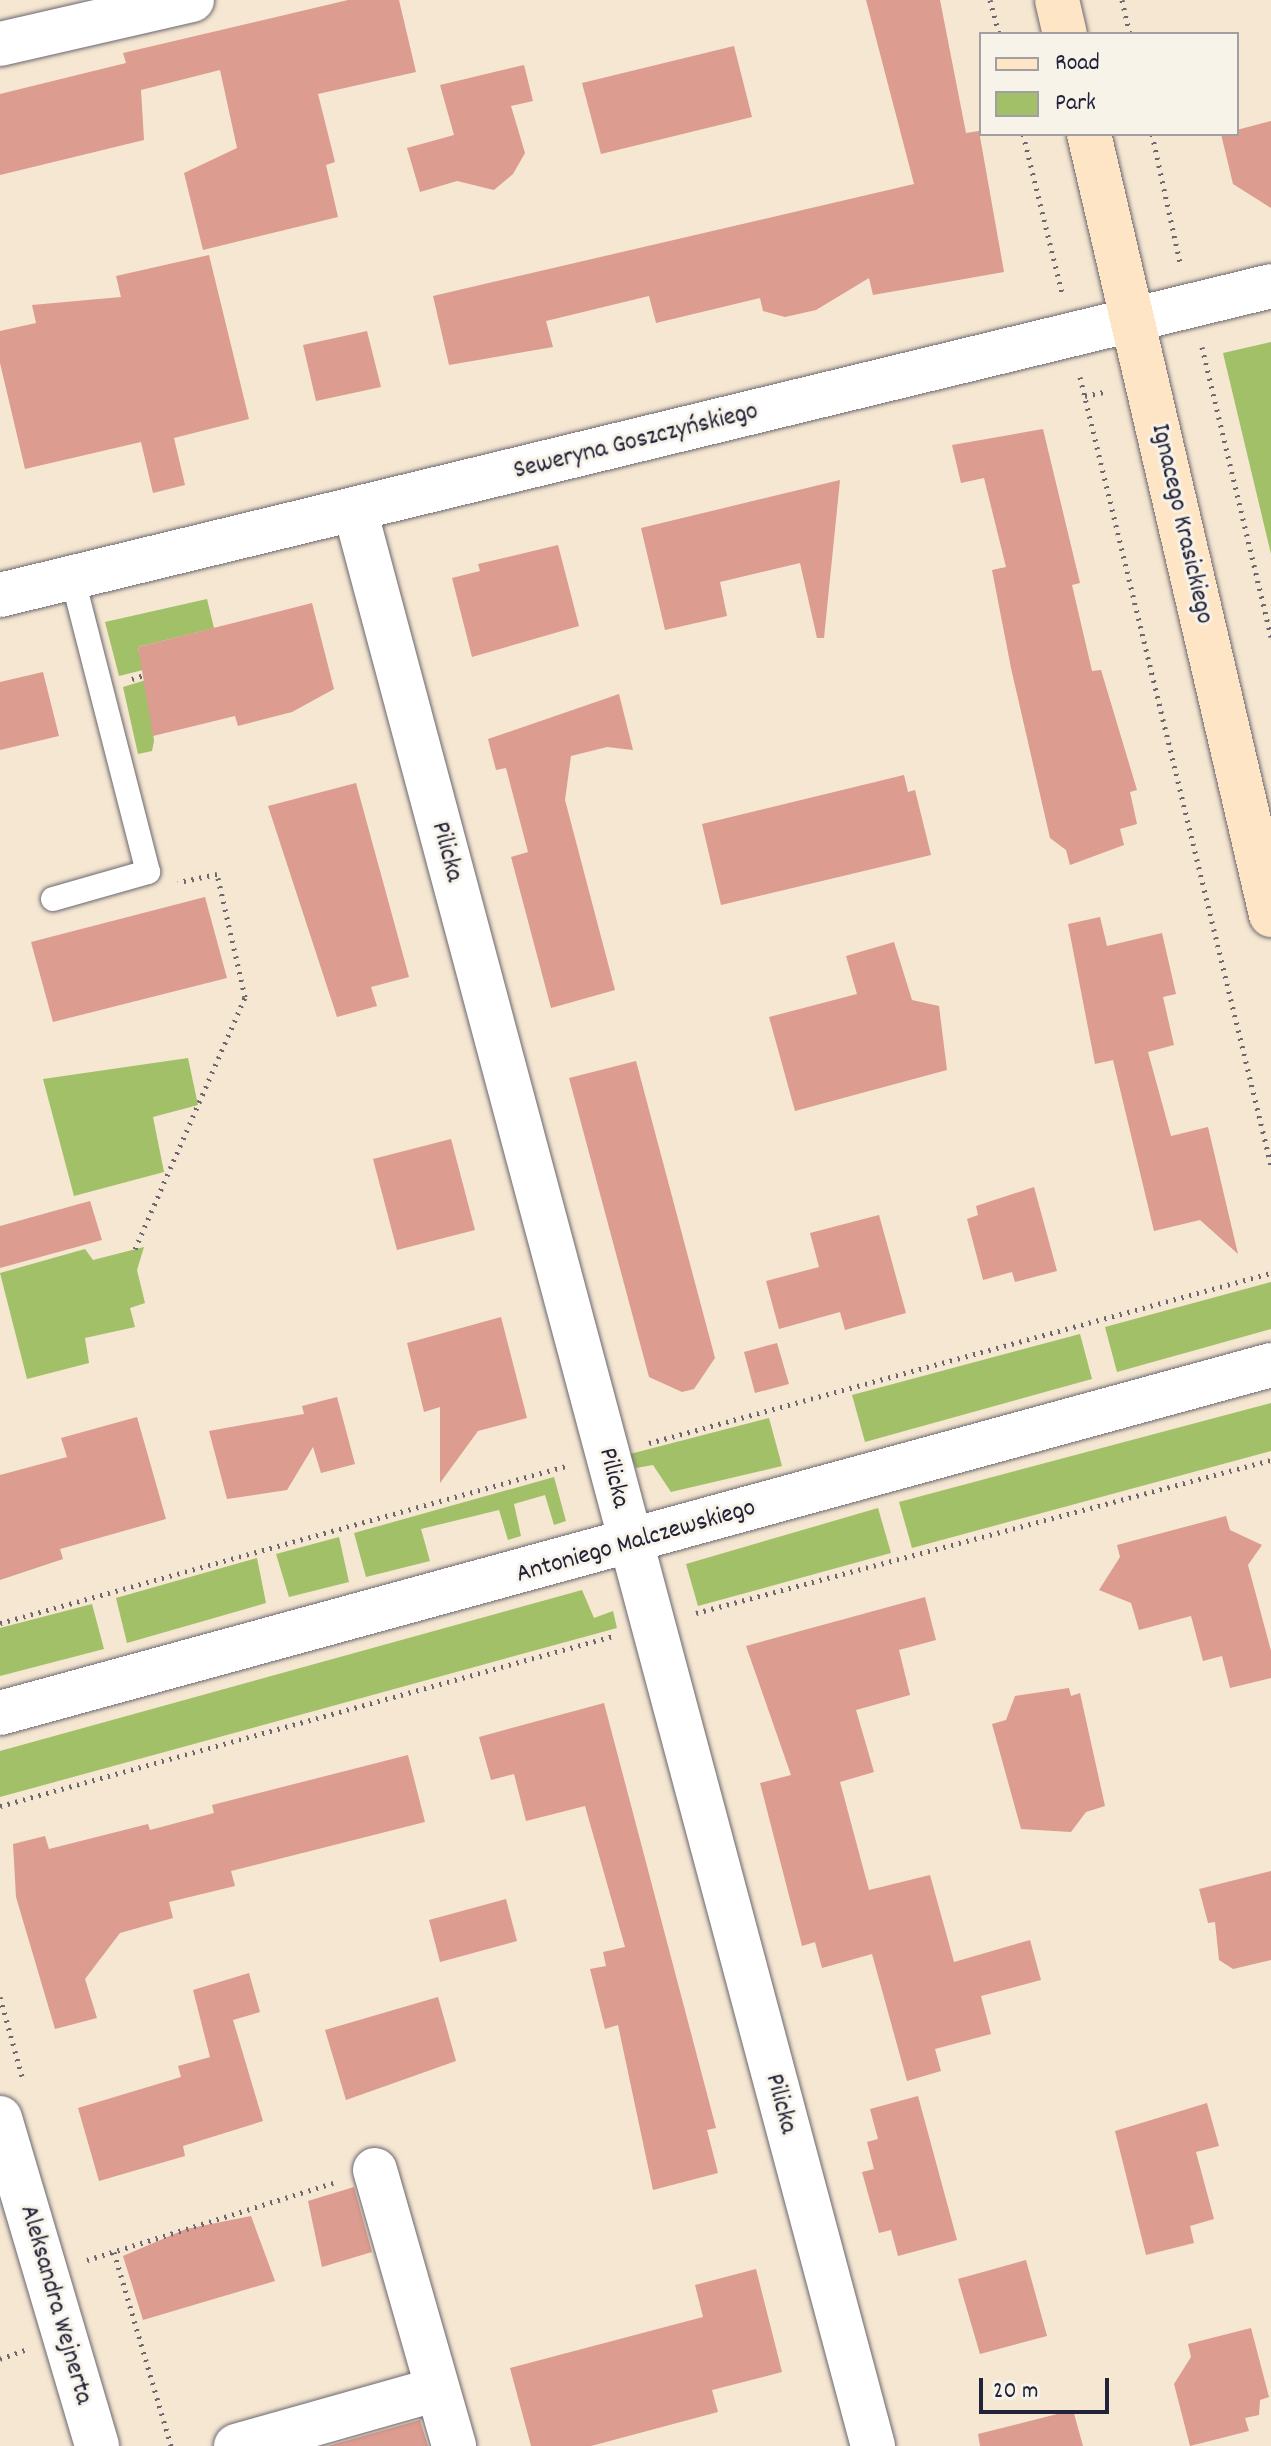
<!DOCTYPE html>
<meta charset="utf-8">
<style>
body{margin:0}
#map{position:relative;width:1271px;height:2446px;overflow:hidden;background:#f5e7d1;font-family:Dekko,sans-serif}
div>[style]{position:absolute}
.green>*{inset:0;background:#a1c068}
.building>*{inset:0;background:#dc9c8f}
.path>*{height:5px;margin-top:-2.5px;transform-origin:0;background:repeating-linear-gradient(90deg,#6c6770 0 2px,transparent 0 8px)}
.roads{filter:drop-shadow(0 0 2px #6c6770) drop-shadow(0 0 2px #6c6770)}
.lane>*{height:24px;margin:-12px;padding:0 12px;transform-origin:12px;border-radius:12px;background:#fff}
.street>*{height:44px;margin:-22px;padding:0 22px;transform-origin:22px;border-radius:22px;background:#fff}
.secondary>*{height:44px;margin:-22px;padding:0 22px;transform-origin:22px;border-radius:22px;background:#fde5c5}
span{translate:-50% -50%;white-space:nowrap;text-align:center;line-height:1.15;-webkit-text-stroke:6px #f7f3e8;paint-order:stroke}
.street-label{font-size:26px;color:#22223b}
.legend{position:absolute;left:979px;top:32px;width:260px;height:104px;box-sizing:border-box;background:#f7f3e8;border:2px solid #a29fa3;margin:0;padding:10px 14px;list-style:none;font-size:24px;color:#22223b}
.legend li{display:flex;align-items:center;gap:16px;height:40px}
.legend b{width:40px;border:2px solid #a29fa3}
.scale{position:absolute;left:979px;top:2378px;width:130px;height:36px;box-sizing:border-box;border:4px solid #22223b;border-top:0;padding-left:10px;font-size:24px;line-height:28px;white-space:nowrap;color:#22223b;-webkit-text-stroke:6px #f7f3e8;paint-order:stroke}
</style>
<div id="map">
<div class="green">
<div style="clip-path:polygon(1271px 342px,1271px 554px,1223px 353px)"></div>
<div style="clip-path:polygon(207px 599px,214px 628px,138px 647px,143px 670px,119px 676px,105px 622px)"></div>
<div style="clip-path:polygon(146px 680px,154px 741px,152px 751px,138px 754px,123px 687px)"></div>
<div style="clip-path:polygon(188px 1058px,198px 1105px,153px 1117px,164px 1172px,74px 1196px,43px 1079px)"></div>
<div style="clip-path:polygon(144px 1247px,137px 1270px,145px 1303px,130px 1308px,135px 1327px,85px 1338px,89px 1363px,27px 1379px,0 1273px,85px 1249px,93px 1260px)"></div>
<div style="clip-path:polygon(1271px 1282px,1271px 1329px,1117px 1372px,1105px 1327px)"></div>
<div style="clip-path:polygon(1080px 1334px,1092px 1379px,865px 1442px,852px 1395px)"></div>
<div style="clip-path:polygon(1271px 1403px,1271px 1451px,912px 1548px,899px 1502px)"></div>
<div style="clip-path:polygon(769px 1418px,782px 1466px,671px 1492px,653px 1465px,636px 1468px,630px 1454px)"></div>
<div style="clip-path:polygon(554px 1477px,566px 1521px,554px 1525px,545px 1495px,514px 1504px,521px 1536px,508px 1540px,499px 1510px,421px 1529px,430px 1561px,366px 1577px,354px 1533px)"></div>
<div style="clip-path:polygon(878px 1508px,891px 1553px,698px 1606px,686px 1564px)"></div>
<div style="clip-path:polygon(339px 1537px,349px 1582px,289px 1597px,276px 1554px)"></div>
<div style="clip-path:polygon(257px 1558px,266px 1603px,127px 1643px,116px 1598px)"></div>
<div style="clip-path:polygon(582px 1590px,594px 1618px,613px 1611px,617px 1628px,0 1797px,0 1751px)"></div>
<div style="clip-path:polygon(92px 1604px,104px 1649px,0 1676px,0 1628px)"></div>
</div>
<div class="building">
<div style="clip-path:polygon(348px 0,399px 0,416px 72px,318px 94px,335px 162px,326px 165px,338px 217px,203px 250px,184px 173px,237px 148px,220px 70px,141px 90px,144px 140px,0 175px,0 94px,126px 63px,123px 53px)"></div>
<div style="clip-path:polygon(866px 0,940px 0,966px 133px,979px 131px,1004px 272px,873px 295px,869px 278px,816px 310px,785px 317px,763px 311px,760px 298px,656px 323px,649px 296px,546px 321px,553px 347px,449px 365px,433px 296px,914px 184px)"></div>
<div style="clip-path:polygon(734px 46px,752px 117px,601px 154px,582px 83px)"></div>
<div style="clip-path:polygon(524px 65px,533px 101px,511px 106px,525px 153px,513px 174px,494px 190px,457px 181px,420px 192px,407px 148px,454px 135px,440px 85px)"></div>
<div style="clip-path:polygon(1271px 121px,1271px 208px,1233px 184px,1221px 134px)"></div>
<div style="clip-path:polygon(209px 255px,249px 419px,174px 438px,185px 485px,153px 493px,141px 442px,25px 469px,0 363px,0 331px,36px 323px,32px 305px,121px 297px,116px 276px)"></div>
<div style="clip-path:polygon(367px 331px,381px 387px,316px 401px,303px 345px)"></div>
<div style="clip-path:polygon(1043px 429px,1080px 583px,1072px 585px,1092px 671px,1101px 670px,1137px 790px,1130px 792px,1137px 824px,1120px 829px,1124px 845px,1070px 865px,1066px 850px,1050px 838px,1011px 668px,992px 570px,1006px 567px,984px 478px,961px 483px,952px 445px)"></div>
<div style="clip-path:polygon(840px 480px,824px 638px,817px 638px,800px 563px,720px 582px,727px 616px,665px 630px,641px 528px)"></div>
<div style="clip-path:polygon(558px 545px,579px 626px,472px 657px,452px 578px,480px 571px,478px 564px)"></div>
<div style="clip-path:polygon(312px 603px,334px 689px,292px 712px,238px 726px,235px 716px,153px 736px,138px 647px)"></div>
<div style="clip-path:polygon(43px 672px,59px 736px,0 750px,0 682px)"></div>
<div style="clip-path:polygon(619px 694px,633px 750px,607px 747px,571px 756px,565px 800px,615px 990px,551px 1008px,511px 857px,528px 852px,506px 768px,496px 770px,488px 739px)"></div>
<div style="clip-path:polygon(904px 775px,908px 792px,915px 790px,931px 855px,721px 905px,702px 824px)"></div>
<div style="clip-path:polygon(356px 783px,409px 977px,371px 987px,377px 1006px,337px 1017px,268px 806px)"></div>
<div style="clip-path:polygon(205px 897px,227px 978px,53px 1022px,31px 942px)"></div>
<div style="clip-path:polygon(1100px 917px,1107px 946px,1162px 933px,1176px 994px,1163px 997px,1174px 1045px,1148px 1052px,1171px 1136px,1208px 1127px,1238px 1254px,1200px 1220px,1154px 1231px,1113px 1060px,1095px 1064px,1068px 924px)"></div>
<div style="clip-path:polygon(894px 942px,912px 1000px,939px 1006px,947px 1070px,795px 1111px,769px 1017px,857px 994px,846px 956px)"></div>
<div style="clip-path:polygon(636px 1061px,715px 1358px,694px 1389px,682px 1392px,649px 1377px,569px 1078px)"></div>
<div style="clip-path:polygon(451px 1139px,475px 1230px,397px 1250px,373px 1159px)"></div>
<div style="clip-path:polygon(1034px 1187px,1057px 1271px,1015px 1282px,1012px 1272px,983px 1280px,967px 1219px,978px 1215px,976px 1206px)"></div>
<div style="clip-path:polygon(90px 1201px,102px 1240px,0 1268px,0 1226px)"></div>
<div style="clip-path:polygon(879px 1215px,906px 1313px,845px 1330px,840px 1312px,779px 1329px,766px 1281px,819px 1267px,810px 1233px)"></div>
<div style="clip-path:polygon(501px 1317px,527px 1418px,478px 1431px,440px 1483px,440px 1407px,424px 1412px,407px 1343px)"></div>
<div style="clip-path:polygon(777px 1343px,789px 1384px,755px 1393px,744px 1352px)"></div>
<div style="clip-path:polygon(337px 1397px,355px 1464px,321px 1473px,313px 1447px,287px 1490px,227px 1499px,209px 1431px,304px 1414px,302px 1406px)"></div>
<div style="clip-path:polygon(137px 1417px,166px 1519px,60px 1549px,63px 1559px,0 1580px,0 1475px,67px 1457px,61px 1438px)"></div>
<div style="clip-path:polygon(1226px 1516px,1230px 1530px,1262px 1545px,1248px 1565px,1271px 1651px,1271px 1678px,1230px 1688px,1222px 1656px,1203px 1661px,1191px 1616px,1139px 1630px,1131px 1603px,1099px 1590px,1120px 1557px,1117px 1545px)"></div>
<div style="clip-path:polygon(925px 1597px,936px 1640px,899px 1650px,910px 1695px,856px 1710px,874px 1772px,840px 1782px,869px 1890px,930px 1875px,954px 1962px,1030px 1940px,1041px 1980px,981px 1996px,991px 2034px,935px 2049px,941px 2071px,907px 2081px,872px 1954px,822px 1968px,815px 1942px,802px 1946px,760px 1783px,791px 1775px,746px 1646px)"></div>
<div style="clip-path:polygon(1069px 1688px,1071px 1696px,1080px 1693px,1105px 1806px,1086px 1812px,1071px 1832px,1021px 1829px,992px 1724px,1006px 1720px,1015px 1696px)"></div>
<div style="clip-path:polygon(604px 1703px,716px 2128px,707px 2130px,718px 2173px,653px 2190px,618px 2025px,605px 2029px,590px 1969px,606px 1966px,603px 1952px,625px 1947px,585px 1806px,526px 1821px,514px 1774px,491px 1780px,479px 1737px)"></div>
<div style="clip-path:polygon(408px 1755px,425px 1822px,231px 1871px,235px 1886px,169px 1902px,173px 1918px,120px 1933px,85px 1979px,97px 2018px,55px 2029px,16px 1897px,13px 1844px,45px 1836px,49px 1849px,148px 1824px,150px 1830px,214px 1813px,212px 1805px)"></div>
<div style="clip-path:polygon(1271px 1871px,1271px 1960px,1233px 1969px,1219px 1960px,1215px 1922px,1208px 1923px,1199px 1889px)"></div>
<div style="clip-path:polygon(506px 1899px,517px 1941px,440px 1962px,429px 1920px)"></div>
<div style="clip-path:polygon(249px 1973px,260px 2012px,233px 2020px,263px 2121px,183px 2146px,185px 2156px,99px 2181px,78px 2108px,181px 2077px,178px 2066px,210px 2057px,193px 1990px)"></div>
<div style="clip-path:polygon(438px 1997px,456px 2061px,346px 2100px,325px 2030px)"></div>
<div style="clip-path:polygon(918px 2096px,957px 2240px,898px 2256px,891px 2230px,879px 2233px,862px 2172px,874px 2169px,867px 2142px,878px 2139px,870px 2109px)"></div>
<div style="clip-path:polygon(1207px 2103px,1219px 2146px,1196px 2152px,1214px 2219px,1190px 2226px,1194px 2243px,1146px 2255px,1115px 2131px)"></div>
<div style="clip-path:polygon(354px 2187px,372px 2252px,322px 2267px,308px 2201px)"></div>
<div style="clip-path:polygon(251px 2216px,275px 2281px,143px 2320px,123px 2256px,186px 2229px)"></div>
<div style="clip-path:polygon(1026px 2260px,1047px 2336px,980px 2354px,958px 2279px)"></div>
<div style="clip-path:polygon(756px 2269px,782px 2372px,712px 2390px,718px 2412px,591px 2446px,531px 2446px,510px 2368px,703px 2317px,695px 2285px)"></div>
<div style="clip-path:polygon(1251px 2328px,1269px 2397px,1260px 2400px,1259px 2415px,1245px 2418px,1249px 2431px,1190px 2446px,1174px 2384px,1191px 2357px,1188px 2344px)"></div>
<div style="clip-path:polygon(1073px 2410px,1083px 2446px,980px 2446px,978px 2434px)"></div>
<div style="clip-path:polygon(420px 2420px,428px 2446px,328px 2446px)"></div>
</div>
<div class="path">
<div style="left:990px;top:0;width:35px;rotate:75deg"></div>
<div style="left:1122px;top:0;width:35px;rotate:77deg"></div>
<div style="left:1023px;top:134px;width:164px;rotate:76.2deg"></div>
<div style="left:1152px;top:134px;width:131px;rotate:77.7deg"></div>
<div style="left:1202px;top:347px;width:298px;rotate:76.6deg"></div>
<div style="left:1080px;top:377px;width:811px;rotate:76.38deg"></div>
<div style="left:1085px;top:396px;width:19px;rotate:-12deg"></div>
<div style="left:132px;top:679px;width:13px;rotate:-18deg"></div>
<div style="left:135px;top:1249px;width:275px;rotate:-66.4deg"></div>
<div style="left:245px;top:997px;width:126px;rotate:-102.8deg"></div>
<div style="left:217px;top:874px;width:40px;rotate:168deg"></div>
<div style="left:649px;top:1443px;width:645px;rotate:-15.29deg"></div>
<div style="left:696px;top:1613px;width:595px;rotate:-14.9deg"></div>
<div style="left:0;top:1623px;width:587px;rotate:-15.5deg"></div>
<div style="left:0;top:1806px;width:636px;rotate:-15.5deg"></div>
<div style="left:0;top:1997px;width:86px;rotate:74.5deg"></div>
<div style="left:114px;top:2252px;width:202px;rotate:73.6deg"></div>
<div style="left:87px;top:2260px;width:258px;rotate:-17.4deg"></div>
<div style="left:0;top:2359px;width:27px;rotate:-20deg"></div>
</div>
<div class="roads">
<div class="lane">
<div style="left:53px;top:899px;width:99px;rotate:-15.9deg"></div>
<div style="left:148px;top:872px;width:305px;rotate:-104.4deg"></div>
</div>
<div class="street">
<div style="left:0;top:44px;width:197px;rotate:-12.9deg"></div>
<div style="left:355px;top:510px;width:2004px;rotate:75.02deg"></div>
<div style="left:0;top:595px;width:1308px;rotate:-13.66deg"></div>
<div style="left:0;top:1713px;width:1318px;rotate:-15.31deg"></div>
<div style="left:0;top:2118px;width:342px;rotate:73.5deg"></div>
<div style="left:375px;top:2170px;width:287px;rotate:74deg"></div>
<div style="left:236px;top:2446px;width:209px;rotate:-15.8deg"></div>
</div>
<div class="secondary">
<div style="left:1057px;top:0;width:35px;rotate:77deg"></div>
<div style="left:1089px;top:134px;width:802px;rotate:76.88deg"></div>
</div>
</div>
<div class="street-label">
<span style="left:636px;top:442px;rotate:-14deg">Seweryna Goszczyńskiego</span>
<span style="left:1181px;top:524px;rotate:77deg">Ignacego Krasickiego</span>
<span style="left:446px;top:852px;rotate:75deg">Pilicka</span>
<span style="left:613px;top:1478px;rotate:76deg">Pilicka</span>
<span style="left:636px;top:1542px;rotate:-16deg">Antoniego Malczewskiego</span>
<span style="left:780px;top:2104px;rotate:75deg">Pilicka</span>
<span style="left:55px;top:2305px;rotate:74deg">Aleksandra Wejnerta</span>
</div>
<ul class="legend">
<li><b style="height:10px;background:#fde5c5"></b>Road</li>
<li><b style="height:22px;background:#a1c068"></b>Park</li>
</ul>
<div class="scale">20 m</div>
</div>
